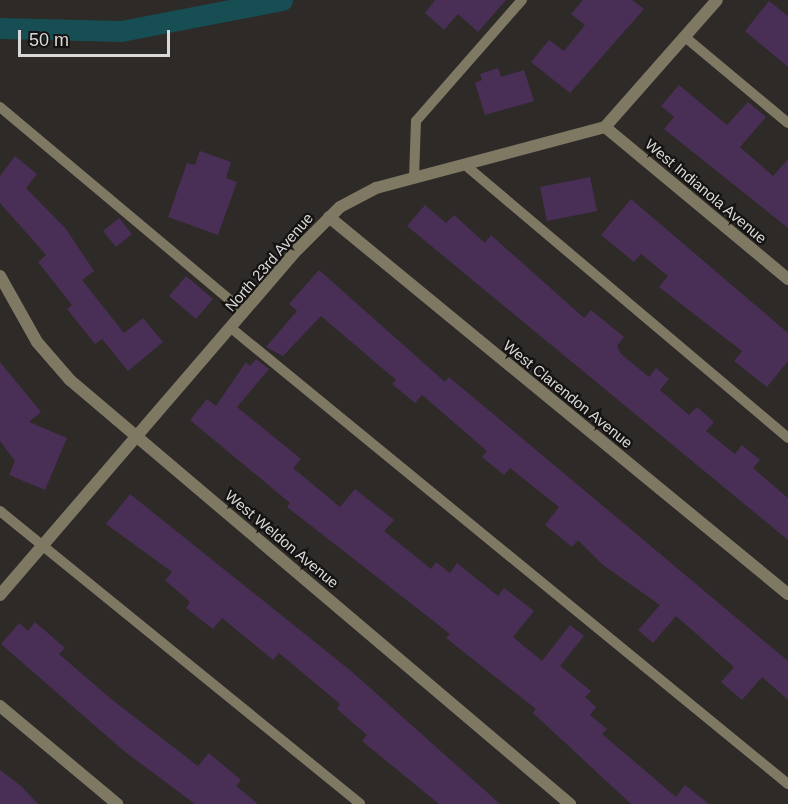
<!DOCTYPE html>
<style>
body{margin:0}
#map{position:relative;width:788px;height:804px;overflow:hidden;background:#2d2a28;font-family:Helvetica,sans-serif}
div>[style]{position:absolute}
.canal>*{height:21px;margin:-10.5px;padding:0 10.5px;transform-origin:10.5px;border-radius:10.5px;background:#164e53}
.building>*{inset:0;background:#492f55}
.service>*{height:10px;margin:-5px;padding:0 5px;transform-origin:5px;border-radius:5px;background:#7f7964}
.minor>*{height:12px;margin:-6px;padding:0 6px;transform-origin:6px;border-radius:6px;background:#7f7964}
.tertiary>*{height:12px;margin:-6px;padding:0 6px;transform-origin:6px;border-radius:6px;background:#7f7964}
span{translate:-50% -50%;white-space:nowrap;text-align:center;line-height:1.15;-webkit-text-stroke:4.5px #141312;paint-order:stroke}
.street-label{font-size:15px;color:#dbd9d8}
.scale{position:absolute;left:18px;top:30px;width:152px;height:27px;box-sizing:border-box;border:3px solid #dbd9d8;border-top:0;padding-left:8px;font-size:18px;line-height:21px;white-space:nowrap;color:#dbd9d8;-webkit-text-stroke:4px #141312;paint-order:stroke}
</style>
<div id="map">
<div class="canal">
<div style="left:0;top:28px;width:121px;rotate:1.4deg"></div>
<div style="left:121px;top:31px;width:164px;rotate:-10.9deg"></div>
</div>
<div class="building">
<div style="clip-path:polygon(435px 0,506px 0,478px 32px,458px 14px,444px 30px,425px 13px)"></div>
<div style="clip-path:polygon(583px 0,632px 0,644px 9px,570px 93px,531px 62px,549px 40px,564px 51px,585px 25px,571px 14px)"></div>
<div style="clip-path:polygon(769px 1px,788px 16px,788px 67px,745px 31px)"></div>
<div style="clip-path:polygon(498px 68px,501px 77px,524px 70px,534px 101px,485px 115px,475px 83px,482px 80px,480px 74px)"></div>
<div style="clip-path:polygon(679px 85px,727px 125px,748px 102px,766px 117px,740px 147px,773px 176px,788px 159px,788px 228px,664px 129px,674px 117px,661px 106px)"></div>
<div style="clip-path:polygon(200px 151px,231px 162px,226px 178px,237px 182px,218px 235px,168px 217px,187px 163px,195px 165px)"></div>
<div style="clip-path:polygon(15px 156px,37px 174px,26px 188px,66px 229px,94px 271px,82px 280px,124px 333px,143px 318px,163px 342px,128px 371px,102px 339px,95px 344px,67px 309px,72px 305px,38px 262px,46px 255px,0 203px,0 176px)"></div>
<div style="clip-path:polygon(590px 177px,597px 211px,547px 221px,540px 187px)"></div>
<div style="clip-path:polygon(631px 199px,788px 333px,788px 361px,767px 387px,734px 361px,742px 351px,659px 287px,668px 276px,641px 254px,634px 262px,601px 235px)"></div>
<div style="clip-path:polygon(425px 205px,446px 223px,454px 215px,485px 243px,491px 235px,584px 318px,591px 310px,624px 337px,617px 346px,621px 354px,649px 377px,656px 368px,669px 379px,660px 390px,689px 415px,697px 407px,714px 422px,706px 431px,735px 454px,742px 445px,760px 460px,753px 468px,788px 498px,788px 540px,407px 226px)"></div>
<div style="clip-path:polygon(119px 218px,132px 234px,116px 247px,103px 231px)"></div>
<div style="clip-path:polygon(319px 270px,445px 382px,449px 377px,788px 661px,788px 700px,762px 677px,742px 700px,721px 682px,734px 667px,676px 616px,653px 643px,638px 630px,660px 605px,603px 565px,578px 540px,572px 547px,545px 525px,559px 507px,510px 468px,504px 475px,482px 457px,487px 451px,422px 395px,415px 403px,392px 384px,396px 380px,321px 316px,283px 356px,266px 347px,297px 311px,289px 304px)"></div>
<div style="clip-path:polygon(186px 276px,213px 299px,196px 319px,169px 296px)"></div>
<div style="clip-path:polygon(256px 359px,269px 369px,237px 407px,301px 459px,293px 468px,340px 507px,355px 489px,394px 520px,384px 531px,431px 569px,436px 562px,450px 573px,457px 563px,498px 596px,504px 588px,534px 611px,513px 637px,542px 661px,570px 625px,584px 636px,560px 666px,591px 691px,585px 697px,596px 707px,590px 715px,607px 729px,602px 734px,676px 797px,685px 785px,709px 804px,631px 804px,533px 713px,536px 709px,446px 638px,450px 634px,287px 507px,290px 503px,190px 420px,207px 399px,216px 406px,246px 362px,250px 366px)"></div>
<div style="clip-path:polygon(0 362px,41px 412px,29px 422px,67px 438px,45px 490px,9px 475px,15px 461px,0 441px)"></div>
<div style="clip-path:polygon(130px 494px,351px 671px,500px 804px,439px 804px,362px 741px,367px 735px,337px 709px,340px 704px,279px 653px,273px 660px,222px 618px,213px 629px,186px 608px,190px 602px,165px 580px,172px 572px,106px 524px)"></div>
<div style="clip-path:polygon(35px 622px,65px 648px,59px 654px,111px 699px,198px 766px,209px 753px,241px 780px,236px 786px,258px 804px,195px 804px,124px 751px,1px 644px,19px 623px,28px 631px)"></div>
<div style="clip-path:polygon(0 770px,21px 786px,38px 804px,0 804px)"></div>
</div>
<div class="service">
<div style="left:685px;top:37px;width:134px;rotate:39.9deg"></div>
<div style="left:0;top:107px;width:319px;rotate:40deg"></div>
<div style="left:464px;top:164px;width:424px;rotate:40.2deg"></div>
<div style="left:414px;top:178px;width:57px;rotate:-88deg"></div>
<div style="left:416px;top:121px;width:161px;rotate:-48.8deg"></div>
<div style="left:231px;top:328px;width:720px;rotate:39.31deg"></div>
<div style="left:0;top:511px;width:464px;rotate:39.1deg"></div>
</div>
<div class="minor">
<div style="left:605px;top:127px;width:238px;rotate:39.7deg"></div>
<div style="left:329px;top:217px;width:594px;rotate:39.4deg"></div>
<div style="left:0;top:276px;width:76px;rotate:60.7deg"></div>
<div style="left:37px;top:342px;width:50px;rotate:49deg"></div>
<div style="left:70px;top:380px;width:656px;rotate:40.3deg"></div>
<div style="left:0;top:706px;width:153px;rotate:39.9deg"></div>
</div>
<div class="tertiary">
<div style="left:0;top:595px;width:457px;rotate:-49.3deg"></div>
<div style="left:298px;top:249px;width:59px;rotate:-45deg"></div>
<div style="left:340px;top:207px;width:41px;rotate:-27.8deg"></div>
<div style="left:376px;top:188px;width:237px;rotate:-14.9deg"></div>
<div style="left:605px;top:127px;width:169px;rotate:-48.6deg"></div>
</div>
<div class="street-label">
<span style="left:706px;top:191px;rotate:40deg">West Indianola Avenue</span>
<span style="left:269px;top:262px;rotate:-49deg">North 23rd Avenue</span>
<span style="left:568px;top:394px;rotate:39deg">West Clarendon Avenue</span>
<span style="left:282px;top:539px;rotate:40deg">West Weldon Avenue</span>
</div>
<div class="scale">50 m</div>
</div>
